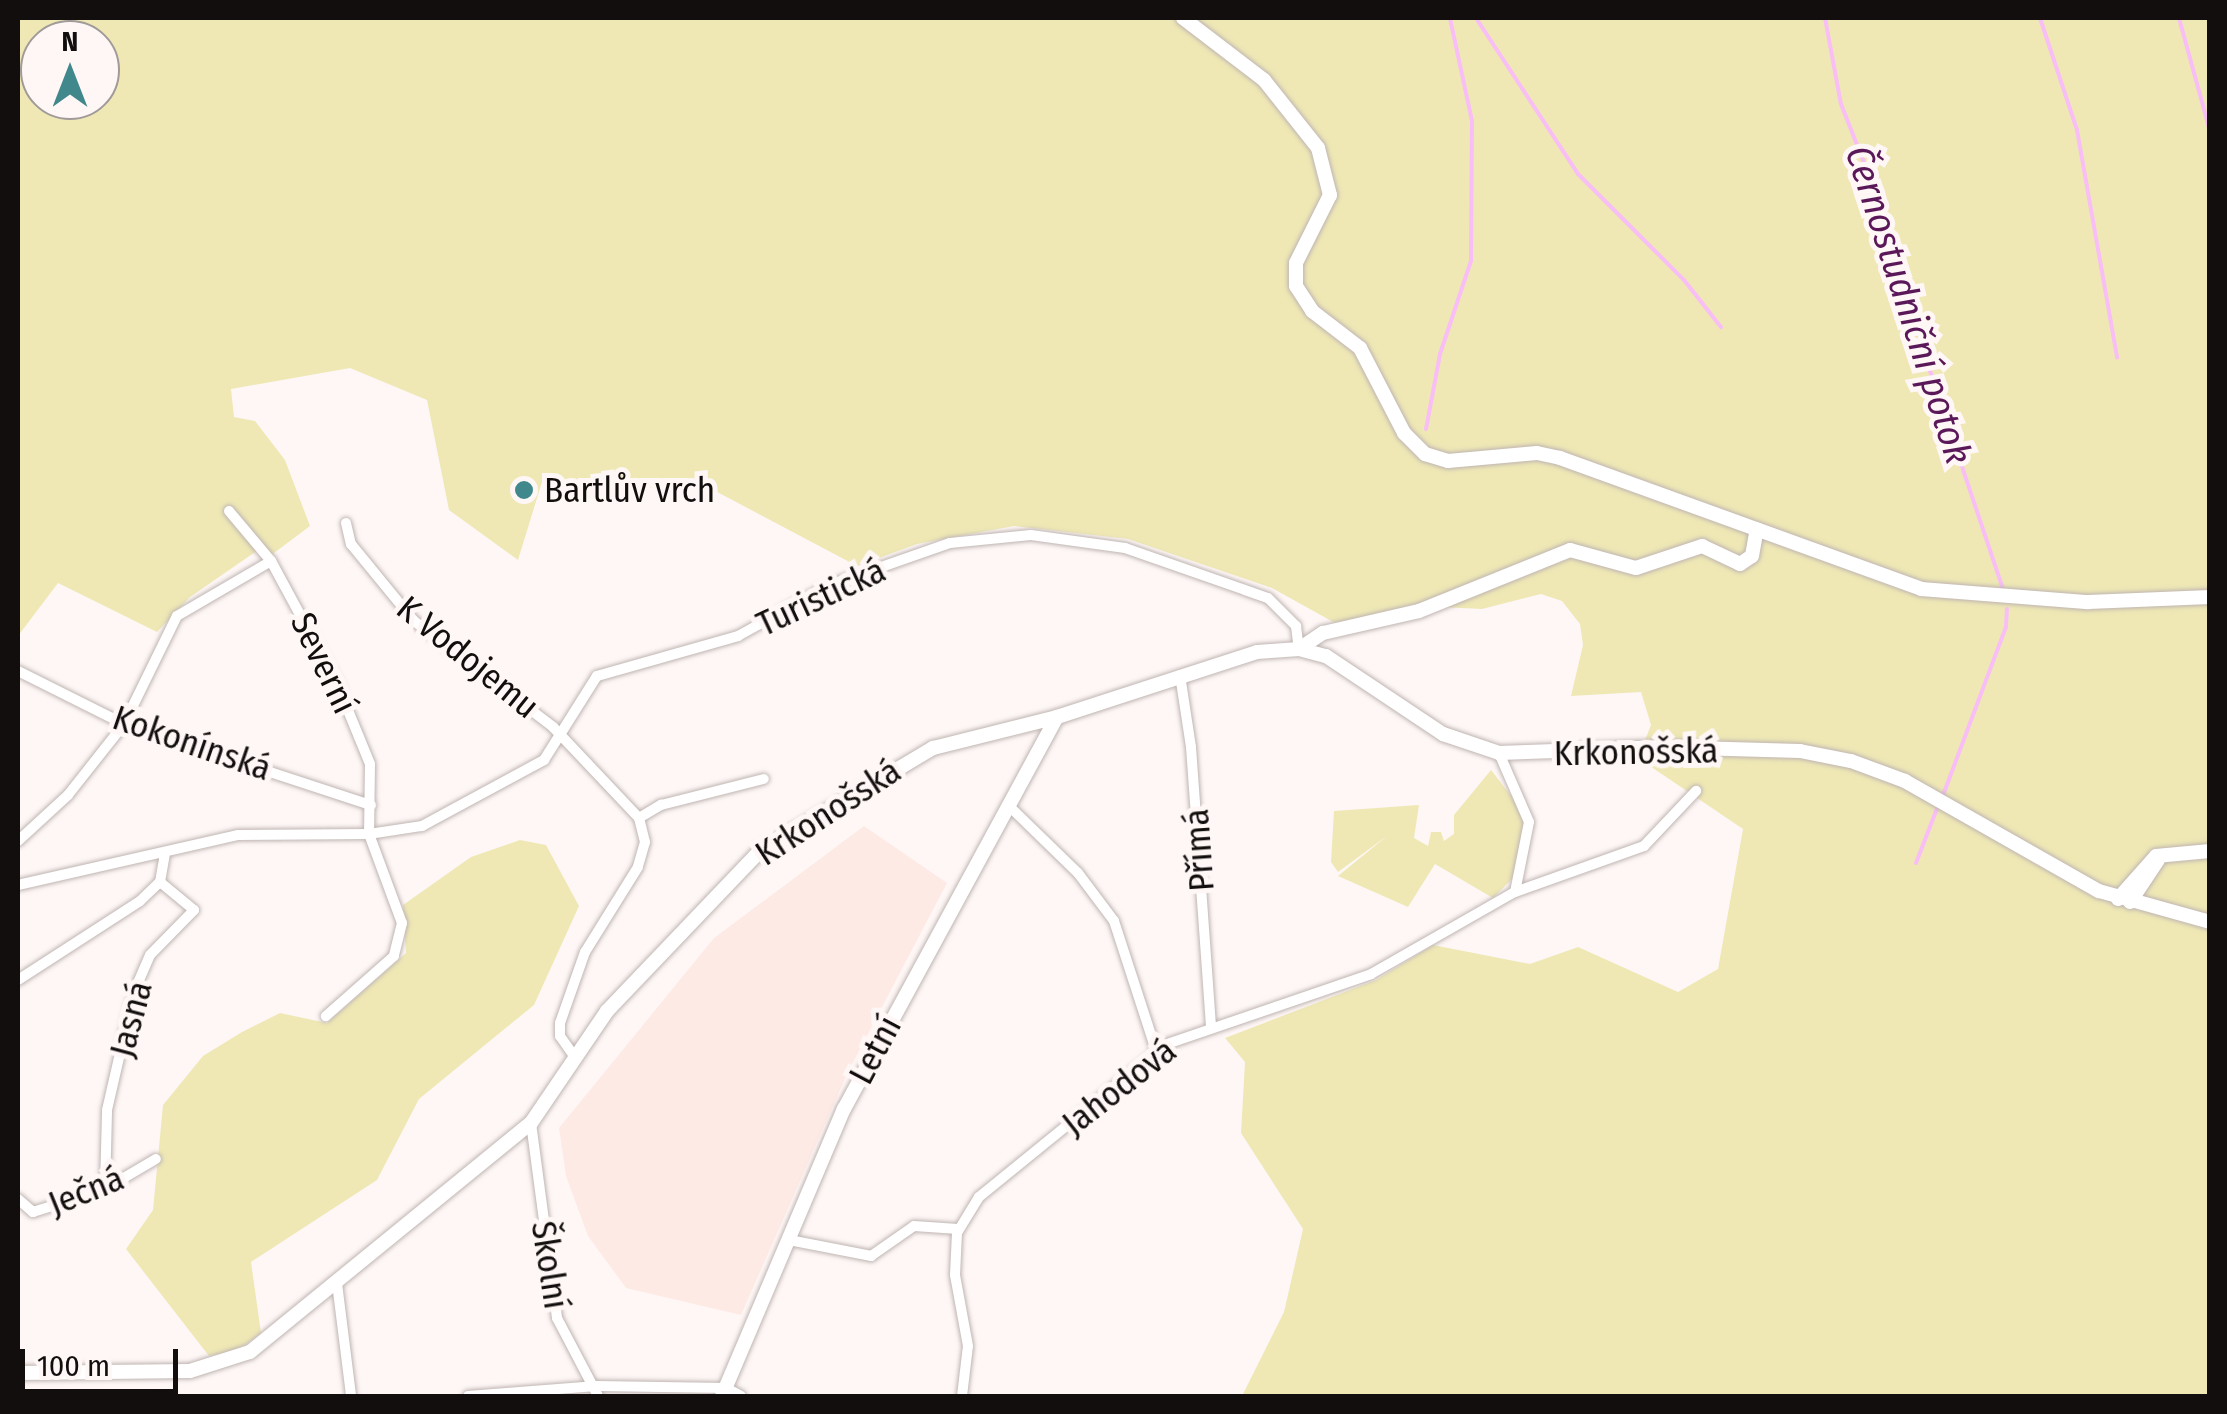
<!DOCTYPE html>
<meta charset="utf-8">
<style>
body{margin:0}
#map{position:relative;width:2227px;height:1414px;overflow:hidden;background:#fef7f6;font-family:"Fira Sans Condensed",sans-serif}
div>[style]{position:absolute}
.built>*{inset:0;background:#feeae5}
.green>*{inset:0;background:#efe8b5}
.stream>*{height:4px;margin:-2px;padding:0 2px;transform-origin:2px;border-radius:2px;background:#f8bef5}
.roads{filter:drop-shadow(0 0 2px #bfb5b2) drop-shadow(0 0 2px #bfb5b2)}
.street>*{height:10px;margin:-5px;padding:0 5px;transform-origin:5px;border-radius:5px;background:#fff}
.secondary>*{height:14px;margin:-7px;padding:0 7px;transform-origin:7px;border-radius:7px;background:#fff}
.dots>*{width:28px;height:28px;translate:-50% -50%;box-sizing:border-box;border:5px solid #fef7f6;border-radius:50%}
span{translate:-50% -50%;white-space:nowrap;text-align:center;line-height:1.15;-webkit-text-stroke:10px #fef7f6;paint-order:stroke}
.poi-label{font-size:35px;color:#120e0d}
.left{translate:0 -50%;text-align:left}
.street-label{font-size:35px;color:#120e0d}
.water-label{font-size:38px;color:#5a1859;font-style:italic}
.frame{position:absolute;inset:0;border:20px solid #120e0d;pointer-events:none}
.north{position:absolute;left:20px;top:20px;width:100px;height:100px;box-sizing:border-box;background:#fef7f6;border:2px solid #a09a99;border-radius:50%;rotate:0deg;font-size:28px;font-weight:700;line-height:40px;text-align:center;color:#120e0d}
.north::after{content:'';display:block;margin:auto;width:35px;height:45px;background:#40888c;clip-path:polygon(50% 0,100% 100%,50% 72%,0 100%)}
.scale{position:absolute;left:20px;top:1349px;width:158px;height:45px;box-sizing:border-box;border:5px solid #120e0d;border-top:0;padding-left:12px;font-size:30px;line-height:35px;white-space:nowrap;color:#120e0d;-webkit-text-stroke:8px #fef7f6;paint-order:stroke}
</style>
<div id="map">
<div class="built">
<div style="clip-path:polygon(864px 826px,947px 883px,847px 1074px,741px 1315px,626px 1288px,588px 1236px,566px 1176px,559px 1128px,714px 938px)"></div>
</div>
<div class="green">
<div style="clip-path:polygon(evenodd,18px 18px,2209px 18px,2209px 1396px,1242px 1396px,1284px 1312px,1303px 1229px,1241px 1133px,1245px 1062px,1225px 1038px,1376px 980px,1433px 945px,1530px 964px,1578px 947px,1678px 992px,1718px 969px,1743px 829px,1638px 758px,1651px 725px,1641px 692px,1571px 696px,1583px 645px,1580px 624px,1562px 601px,1541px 594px,1482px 609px,1419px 606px,1335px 623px,1272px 588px,1128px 539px,1014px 526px,917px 544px,857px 566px,704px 485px,627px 489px,542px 482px,518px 560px,449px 510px,427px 400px,350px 368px,231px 389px,234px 417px,255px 421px,285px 460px,310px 526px,270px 556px,264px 546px,190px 597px,157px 632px,58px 583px,18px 636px,18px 18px,40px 40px,100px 40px,100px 100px,40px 100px,40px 40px)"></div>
<div style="clip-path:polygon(1491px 770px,1519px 806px,1525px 826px,1514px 877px,1493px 898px,1435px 864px,1408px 907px,1338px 876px,1387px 836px,1338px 872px,1331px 862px,1334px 811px,1419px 805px,1414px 838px,1428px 846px,1431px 832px,1441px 832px,1444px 841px,1454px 834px,1454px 815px)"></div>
<div style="clip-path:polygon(520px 840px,546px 845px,579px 906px,534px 1005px,419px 1099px,377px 1180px,251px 1262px,261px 1333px,238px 1350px,209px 1356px,126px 1249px,153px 1210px,163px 1105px,203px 1056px,242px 1032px,280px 1013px,327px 1023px,406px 953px,403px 905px,471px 857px)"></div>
</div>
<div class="stream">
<div style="left:1476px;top:18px;width:186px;rotate:56.8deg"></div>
<div style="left:1578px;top:174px;width:150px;rotate:45deg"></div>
<div style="left:1684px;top:280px;width:60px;rotate:51.8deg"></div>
<div style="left:1825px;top:18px;width:87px;rotate:79.5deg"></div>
<div style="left:1841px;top:104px;width:164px;rotate:68.6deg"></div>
<div style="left:1901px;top:257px;width:59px;rotate:79.3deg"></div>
<div style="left:2040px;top:18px;width:118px;rotate:71.7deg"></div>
<div style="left:2077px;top:130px;width:231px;rotate:80deg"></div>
<div style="left:2179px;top:18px;width:117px;rotate:74.7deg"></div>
<div style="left:1919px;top:338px;width:265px;rotate:71.5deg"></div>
<div style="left:1426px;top:429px;width:76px;rotate:-79.4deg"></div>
<div style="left:1440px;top:354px;width:98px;rotate:-71.6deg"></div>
<div style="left:1471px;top:261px;width:140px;rotate:-89.6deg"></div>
<div style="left:1472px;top:121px;width:105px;rotate:-102.1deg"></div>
<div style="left:1942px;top:798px;width:183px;rotate:-69.5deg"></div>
<div style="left:2006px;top:627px;width:18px;rotate:-87deg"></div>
<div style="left:1916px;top:863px;width:61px;rotate:-68.9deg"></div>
</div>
<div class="roads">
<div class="street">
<div style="left:229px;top:511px;width:65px;rotate:50deg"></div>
<div style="left:271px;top:561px;width:136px;rotate:61.6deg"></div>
<div style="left:336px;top:681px;width:90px;rotate:67.7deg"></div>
<div style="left:370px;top:764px;width:70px;rotate:90.8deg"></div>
<div style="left:369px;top:834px;width:95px;rotate:69.7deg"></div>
<div style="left:402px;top:923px;width:34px;rotate:104deg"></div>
<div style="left:394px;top:956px;width:91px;rotate:138.6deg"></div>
<div style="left:346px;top:523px;width:22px;rotate:77deg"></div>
<div style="left:351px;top:544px;width:99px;rotate:50.7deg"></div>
<div style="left:414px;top:621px;width:175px;rotate:37.3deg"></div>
<div style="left:553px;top:727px;width:125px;rotate:46.6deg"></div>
<div style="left:639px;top:818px;width:25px;rotate:76deg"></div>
<div style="left:645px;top:842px;width:26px;rotate:106deg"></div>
<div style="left:638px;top:867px;width:100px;rotate:121.9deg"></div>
<div style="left:585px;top:952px;width:75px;rotate:109.4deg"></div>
<div style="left:560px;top:1023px;width:13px;rotate:90deg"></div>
<div style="left:560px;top:1036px;width:24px;rotate:55deg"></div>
<div style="left:18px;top:671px;width:119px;rotate:26.6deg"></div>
<div style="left:124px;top:724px;width:260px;rotate:18.2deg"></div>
<div style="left:1180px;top:675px;width:73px;rotate:81.3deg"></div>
<div style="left:1191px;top:747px;width:280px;rotate:85.9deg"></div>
<div style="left:1499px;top:753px;width:75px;rotate:66.5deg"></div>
<div style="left:1529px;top:822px;width:71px;rotate:101.3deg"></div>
<div style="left:1009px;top:806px;width:96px;rotate:44.2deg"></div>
<div style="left:1078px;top:873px;width:60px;rotate:53.1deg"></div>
<div style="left:1114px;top:921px;width:139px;rotate:72deg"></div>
<div style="left:639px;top:818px;width:26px;rotate:-31deg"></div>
<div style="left:661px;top:805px;width:106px;rotate:-14.2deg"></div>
<div style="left:18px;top:841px;width:68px;rotate:-42.6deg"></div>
<div style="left:68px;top:795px;width:90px;rotate:-51.7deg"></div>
<div style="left:124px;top:724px;width:120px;rotate:-63.9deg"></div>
<div style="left:177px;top:616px;width:109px;rotate:-30.3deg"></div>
<div style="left:18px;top:885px;width:226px;rotate:-12.8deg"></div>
<div style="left:238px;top:835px;width:131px;rotate:-0.4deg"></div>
<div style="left:369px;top:834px;width:54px;rotate:-8.6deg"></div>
<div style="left:422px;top:826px;width:139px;rotate:-28.4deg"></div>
<div style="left:544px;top:760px;width:99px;rotate:-57.8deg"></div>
<div style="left:597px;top:676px;width:147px;rotate:-15.8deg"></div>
<div style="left:738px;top:636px;width:105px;rotate:-29deg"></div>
<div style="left:830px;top:585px;width:127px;rotate:-19.3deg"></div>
<div style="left:950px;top:543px;width:81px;rotate:-5.6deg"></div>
<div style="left:1031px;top:535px;width:95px;rotate:7.9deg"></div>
<div style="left:1125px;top:548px;width:151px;rotate:19.3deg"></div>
<div style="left:1268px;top:598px;width:40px;rotate:45deg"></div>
<div style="left:1296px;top:626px;width:23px;rotate:83deg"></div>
<div style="left:18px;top:980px;width:145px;rotate:-32.9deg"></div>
<div style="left:140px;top:901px;width:28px;rotate:-44deg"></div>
<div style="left:160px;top:882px;width:27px;rotate:-80deg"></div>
<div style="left:531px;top:1123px;width:197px;rotate:82.4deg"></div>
<div style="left:557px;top:1318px;width:88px;rotate:62.3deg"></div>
<div style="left:105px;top:1189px;width:79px;rotate:-88.5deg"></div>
<div style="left:107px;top:1110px;width:121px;rotate:-77.1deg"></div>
<div style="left:134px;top:992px;width:40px;rotate:-66.6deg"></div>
<div style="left:150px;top:955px;width:63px;rotate:-45.6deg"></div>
<div style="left:194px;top:910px;width:44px;rotate:-140.5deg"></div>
<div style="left:18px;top:1199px;width:20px;rotate:41deg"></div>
<div style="left:33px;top:1212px;width:76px;rotate:-17.7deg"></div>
<div style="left:105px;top:1189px;width:59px;rotate:-30.5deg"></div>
<div style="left:789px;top:1240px;width:84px;rotate:11deg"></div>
<div style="left:871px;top:1256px;width:52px;rotate:-34.9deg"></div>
<div style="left:914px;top:1226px;width:44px;rotate:3.9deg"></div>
<div style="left:337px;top:1283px;width:114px;rotate:82.9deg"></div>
<div style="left:468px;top:1396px;width:129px;rotate:-4.4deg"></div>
<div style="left:597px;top:1386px;width:129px;rotate:0.9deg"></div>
<div style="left:726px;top:1388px;width:17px;rotate:28deg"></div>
<div style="left:962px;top:1396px;width:50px;rotate:-83.2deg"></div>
<div style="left:968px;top:1346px;width:72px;rotate:-100.4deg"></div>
<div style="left:955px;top:1275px;width:42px;rotate:-87.3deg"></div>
<div style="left:957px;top:1233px;width:42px;rotate:-58.6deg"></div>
<div style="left:979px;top:1197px;width:242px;rotate:-39.1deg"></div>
<div style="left:1167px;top:1044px;width:216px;rotate:-18.9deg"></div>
<div style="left:1371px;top:974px;width:166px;rotate:-29.7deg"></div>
<div style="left:1515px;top:892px;width:137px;rotate:-19.6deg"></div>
<div style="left:1644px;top:846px;width:76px;rotate:-46.6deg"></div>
</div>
<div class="secondary">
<div style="left:1183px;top:18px;width:102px;rotate:37.4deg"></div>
<div style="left:1264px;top:80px;width:87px;rotate:51.5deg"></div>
<div style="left:1318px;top:148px;width:49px;rotate:75.7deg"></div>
<div style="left:1330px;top:195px;width:76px;rotate:116.6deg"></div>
<div style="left:1296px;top:263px;width:23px;rotate:90deg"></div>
<div style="left:1296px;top:286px;width:30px;rotate:57deg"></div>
<div style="left:1312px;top:311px;width:61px;rotate:37.6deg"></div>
<div style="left:1360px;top:348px;width:96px;rotate:62.6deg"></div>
<div style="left:1404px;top:433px;width:30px;rotate:45deg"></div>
<div style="left:1425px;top:454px;width:24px;rotate:17deg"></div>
<div style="left:1448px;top:461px;width:89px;rotate:-5.1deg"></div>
<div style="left:1537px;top:453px;width:24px;rotate:12deg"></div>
<div style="left:1560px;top:458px;width:384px;rotate:19.9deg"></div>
<div style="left:1921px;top:589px;width:168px;rotate:4.5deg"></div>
<div style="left:2088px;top:602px;width:122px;rotate:-2.3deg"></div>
<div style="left:1299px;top:649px;width:29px;rotate:-34deg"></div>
<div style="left:1323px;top:633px;width:98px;rotate:-12.9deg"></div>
<div style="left:1419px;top:611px;width:163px;rotate:-22deg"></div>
<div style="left:1570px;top:550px;width:68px;rotate:15.3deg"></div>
<div style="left:1636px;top:568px;width:70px;rotate:-18.4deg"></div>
<div style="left:1702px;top:546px;width:42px;rotate:25.3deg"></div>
<div style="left:1740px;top:564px;width:14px;rotate:-34deg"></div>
<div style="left:1752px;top:556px;width:27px;rotate:-80deg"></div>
<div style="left:2118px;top:899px;width:57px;rotate:-48.5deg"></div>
<div style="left:2156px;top:856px;width:54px;rotate:-5.3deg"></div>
<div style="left:2130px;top:902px;width:50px;rotate:-56.3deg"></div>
<div style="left:18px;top:1373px;width:172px;rotate:-0.7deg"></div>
<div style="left:190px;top:1371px;width:63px;rotate:-17.6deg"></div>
<div style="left:250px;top:1352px;width:362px;rotate:-39.2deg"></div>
<div style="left:531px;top:1123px;width:135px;rotate:-55.8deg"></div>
<div style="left:607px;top:1011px;width:220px;rotate:-46.3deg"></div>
<div style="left:759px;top:852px;width:203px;rotate:-30.9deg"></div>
<div style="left:933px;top:748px;width:128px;rotate:-14deg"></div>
<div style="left:1057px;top:717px;width:210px;rotate:-18deg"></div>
<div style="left:1257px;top:652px;width:42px;rotate:-4.1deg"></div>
<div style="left:1299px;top:649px;width:28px;rotate:15deg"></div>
<div style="left:1326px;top:656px;width:141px;rotate:33.7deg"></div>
<div style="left:1443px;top:734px;width:59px;rotate:18.7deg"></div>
<div style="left:1499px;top:753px;width:160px;rotate:-2.1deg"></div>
<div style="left:1659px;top:747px;width:141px;rotate:1.6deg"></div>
<div style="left:1800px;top:751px;width:52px;rotate:11.1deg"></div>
<div style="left:1851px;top:761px;width:58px;rotate:20.3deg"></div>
<div style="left:1905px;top:781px;width:223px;rotate:29.6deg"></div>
<div style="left:2099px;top:891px;width:115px;rotate:15.6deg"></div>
<div style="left:722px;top:1396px;width:312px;rotate:-67deg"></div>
<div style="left:844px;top:1109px;width:446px;rotate:-61.5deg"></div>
</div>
</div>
<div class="dots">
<div style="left:524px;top:490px;background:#40888c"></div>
</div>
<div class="poi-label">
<span class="left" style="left:544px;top:490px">Bartlův vrch</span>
</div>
<div class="street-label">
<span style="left:821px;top:597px;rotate:-25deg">Turistická</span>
<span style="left:468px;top:657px;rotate:39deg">K Vodojemu</span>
<span style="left:324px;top:663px;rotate:64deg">Severní</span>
<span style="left:192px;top:743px;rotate:19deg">Kokonínská</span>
<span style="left:1636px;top:752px;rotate:-1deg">Krkonošská</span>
<span style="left:828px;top:812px;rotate:-33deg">Krkonošská</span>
<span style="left:1199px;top:850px;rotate:-94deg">Přímá</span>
<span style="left:131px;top:1019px;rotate:-75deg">Jasná</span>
<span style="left:875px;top:1050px;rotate:-62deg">Letní</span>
<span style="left:1119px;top:1087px;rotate:-38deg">Jahodová</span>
<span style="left:86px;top:1191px;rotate:-22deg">Ječná</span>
<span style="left:550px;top:1265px;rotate:81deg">Školní</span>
</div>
<div class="water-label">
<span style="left:1908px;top:305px;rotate:72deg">Černostudniční potok</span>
</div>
<div class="frame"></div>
<div class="north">N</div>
<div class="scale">100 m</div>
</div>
